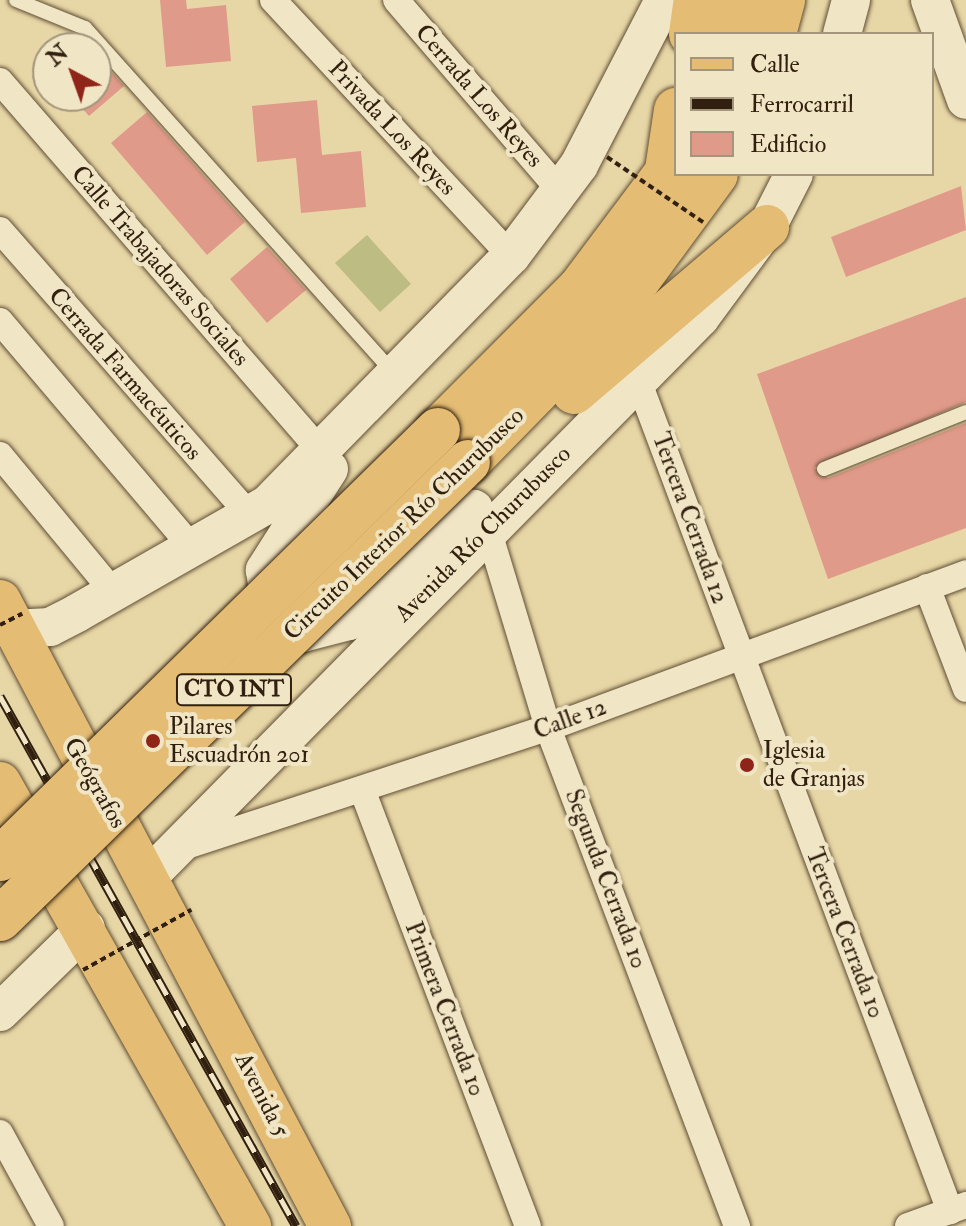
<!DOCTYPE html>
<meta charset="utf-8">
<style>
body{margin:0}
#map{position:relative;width:966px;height:1226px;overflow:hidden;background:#e8d7a6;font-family:"IM FELL Double Pica",serif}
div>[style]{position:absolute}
.green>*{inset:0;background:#bdbc82}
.building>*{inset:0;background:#e09a8a}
.roads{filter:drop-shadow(0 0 2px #5f4e35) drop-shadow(0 0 2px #5f4e35)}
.lane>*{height:14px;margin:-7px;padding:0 7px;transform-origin:7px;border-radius:7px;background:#f0e5c5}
.street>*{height:26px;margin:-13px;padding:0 13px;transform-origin:13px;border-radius:13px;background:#f0e5c5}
.secondary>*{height:38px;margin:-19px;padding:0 19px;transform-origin:19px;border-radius:19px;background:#f0e5c5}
.primary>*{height:42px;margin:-21px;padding:0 21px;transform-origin:21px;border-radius:21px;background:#e4bc73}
.highway>*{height:44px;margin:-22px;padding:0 22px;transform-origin:22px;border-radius:22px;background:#e4bc73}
.rail>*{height:9px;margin-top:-4.5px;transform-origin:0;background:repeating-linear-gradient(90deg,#f0e5c5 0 18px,#31200f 0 36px);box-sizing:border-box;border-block:2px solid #31200f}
.path-bridge>*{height:4px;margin-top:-2px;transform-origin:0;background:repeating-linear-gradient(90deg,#31200f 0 6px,transparent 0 10px)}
.bridges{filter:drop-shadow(0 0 2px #31200f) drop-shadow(0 0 2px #31200f)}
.highway-bridge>*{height:44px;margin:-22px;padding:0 22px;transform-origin:22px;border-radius:22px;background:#e4bc73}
.dots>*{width:22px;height:22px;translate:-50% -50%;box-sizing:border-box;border:4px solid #f0e5c5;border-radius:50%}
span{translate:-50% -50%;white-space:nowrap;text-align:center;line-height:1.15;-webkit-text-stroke:8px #f0e5c5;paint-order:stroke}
.shield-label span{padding:2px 6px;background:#f0e5c5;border:2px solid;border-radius:6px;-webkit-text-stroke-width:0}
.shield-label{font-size:22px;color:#31200f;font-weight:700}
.street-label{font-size:24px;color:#31200f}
.poi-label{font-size:24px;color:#31200f}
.left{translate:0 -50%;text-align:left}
.legend{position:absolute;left:674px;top:32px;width:260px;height:144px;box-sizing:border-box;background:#f0e5c5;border:2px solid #a4967c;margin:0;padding:10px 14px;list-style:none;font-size:24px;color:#31200f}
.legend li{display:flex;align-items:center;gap:16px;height:40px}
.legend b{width:40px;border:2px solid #a4967c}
.north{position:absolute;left:32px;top:32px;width:80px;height:80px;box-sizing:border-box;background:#f0e5c5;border:2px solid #a4967c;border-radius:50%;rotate:319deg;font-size:22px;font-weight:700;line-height:32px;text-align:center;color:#31200f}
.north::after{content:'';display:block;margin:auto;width:28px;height:36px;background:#8f2418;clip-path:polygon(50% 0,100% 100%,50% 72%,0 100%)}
</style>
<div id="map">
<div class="green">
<div style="clip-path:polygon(367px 235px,411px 284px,380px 312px,335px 263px)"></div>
</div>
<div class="building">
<div style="clip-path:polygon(160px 0,186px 0,187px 9px,226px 5px,231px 61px,166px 67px)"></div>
<div style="clip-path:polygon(96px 55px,124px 86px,89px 116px,71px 96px,96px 96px)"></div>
<div style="clip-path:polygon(317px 100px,322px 155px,361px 151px,366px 207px,301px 213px,296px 158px,257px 162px,252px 106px)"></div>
<div style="clip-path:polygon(147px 112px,245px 222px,207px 255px,111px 143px)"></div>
<div style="clip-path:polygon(961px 186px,966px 230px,846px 277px,831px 237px)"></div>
<div style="clip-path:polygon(267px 247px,306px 290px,267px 323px,230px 279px)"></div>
<div style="clip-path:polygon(966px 297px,966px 402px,814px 468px,828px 478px,966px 423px,966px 528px,828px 579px,757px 374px)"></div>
</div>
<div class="roads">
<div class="lane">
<div style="left:16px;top:0;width:74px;rotate:22.1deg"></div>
<div style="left:85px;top:28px;width:465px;rotate:48.2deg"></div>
<div style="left:824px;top:469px;width:153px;rotate:-21.9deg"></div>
</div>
<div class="street">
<div style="left:273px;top:0;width:350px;rotate:47.1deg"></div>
<div style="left:396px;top:0;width:253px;rotate:49.3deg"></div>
<div style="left:0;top:81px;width:489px;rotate:49.1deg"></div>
<div style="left:0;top:230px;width:381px;rotate:48.8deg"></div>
<div style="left:0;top:321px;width:302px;rotate:49.7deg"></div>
<div style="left:638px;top:380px;width:888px;rotate:69.42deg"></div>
<div style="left:0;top:455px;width:180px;rotate:50.4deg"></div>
<div style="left:488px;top:529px;width:208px;rotate:73.2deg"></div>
<div style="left:548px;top:728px;width:533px;rotate:69.22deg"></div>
<div style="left:927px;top:587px;width:109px;rotate:69.1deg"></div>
<div style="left:363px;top:792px;width:464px;rotate:69.2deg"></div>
<div style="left:180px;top:848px;width:387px;rotate:-18.1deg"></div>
<div style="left:548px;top:728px;width:446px;rotate:-20.3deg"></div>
<div style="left:0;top:1133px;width:106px;rotate:61.3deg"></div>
<div style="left:908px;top:1226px;width:62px;rotate:-19.9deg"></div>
</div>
<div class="secondary">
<div style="left:930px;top:0;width:106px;rotate:70.2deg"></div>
<div style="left:842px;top:34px;width:35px;rotate:-75deg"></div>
<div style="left:329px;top:469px;width:120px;rotate:122.4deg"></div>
<div style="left:265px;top:570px;width:35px;rotate:82deg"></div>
<div style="left:270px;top:605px;width:43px;rotate:41.2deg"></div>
<div style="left:302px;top:633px;width:49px;rotate:-14.3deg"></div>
<div style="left:349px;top:621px;width:168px;rotate:-41.9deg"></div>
<div style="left:13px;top:629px;width:37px;rotate:-3deg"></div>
<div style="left:50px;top:627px;width:30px;rotate:-27deg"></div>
<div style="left:77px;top:613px;width:220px;rotate:-29.7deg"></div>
<div style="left:268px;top:504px;width:347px;rotate:-45.6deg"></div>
<div style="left:511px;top:256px;width:114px;rotate:-53.2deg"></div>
<div style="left:579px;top:165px;width:186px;rotate:-62.7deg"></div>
<div style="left:148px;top:877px;width:786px;rotate:-45.36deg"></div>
<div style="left:700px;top:318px;width:113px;rotate:-53.6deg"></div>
<div style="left:767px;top:227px;width:59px;rotate:-63deg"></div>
<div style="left:0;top:1012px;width:120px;rotate:-44.3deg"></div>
</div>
<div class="primary">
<div style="left:0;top:601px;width:707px;rotate:62.17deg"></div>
<div style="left:0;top:783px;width:509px;rotate:60.56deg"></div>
</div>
<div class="highway">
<div style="left:691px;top:34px;width:34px;rotate:-82deg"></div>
<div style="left:730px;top:34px;width:35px;rotate:-74deg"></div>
<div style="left:774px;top:34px;width:35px;rotate:-75deg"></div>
<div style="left:666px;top:177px;width:68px;rotate:-81.5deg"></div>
<div style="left:574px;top:392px;width:254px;rotate:-40.5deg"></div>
<div style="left:438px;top:430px;width:201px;rotate:-45deg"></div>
<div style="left:580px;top:288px;width:160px;rotate:-53.1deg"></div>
<div style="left:468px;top:462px;width:209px;rotate:-45.6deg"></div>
<div style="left:614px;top:313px;width:172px;rotate:-53.7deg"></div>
</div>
</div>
<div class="rail">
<div style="left:0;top:696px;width:607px;rotate:60.82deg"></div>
</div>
<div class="path-bridge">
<div style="left:607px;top:157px;width:116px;rotate:34.1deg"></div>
<div style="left:0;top:625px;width:25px;rotate:-27deg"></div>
<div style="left:83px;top:970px;width:124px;rotate:-29.1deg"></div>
</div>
<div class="bridges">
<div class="highway-bridge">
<div style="left:0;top:859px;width:613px;rotate:-44.41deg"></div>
<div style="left:0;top:919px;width:654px;rotate:-44.32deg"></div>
</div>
</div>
<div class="dots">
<div style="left:153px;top:741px;background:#8f2418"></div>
<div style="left:747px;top:765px;background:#8f2418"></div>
</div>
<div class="shield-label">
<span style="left:234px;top:690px">CTO INT</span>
</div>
<div class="street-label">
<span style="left:479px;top:96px;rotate:49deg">Cerrada Los Reyes</span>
<span style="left:392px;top:128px;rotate:47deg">Privada Los Reyes</span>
<span style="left:160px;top:266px;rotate:49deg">Calle Trabajadoras Sociales</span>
<span style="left:125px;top:374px;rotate:49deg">Cerrada Farmacéuticos</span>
<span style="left:690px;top:518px;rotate:70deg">Tercera Cerrada 12</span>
<span style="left:404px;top:524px;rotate:-44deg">Circuito Interior Río Churubusco</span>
<span style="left:483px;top:534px;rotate:-45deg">Avenida Río Churubusco</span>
<span style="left:570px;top:719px;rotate:-20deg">Calle 12</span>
<span style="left:95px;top:783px;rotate:60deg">Geógrafos</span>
<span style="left:606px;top:879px;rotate:69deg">Segunda Cerrada 10</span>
<span style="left:845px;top:933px;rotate:69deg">Tercera Cerrada 10</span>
<span style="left:445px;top:1009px;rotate:69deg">Primera Cerrada 10</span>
<span style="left:262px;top:1095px;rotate:63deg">Avenida 5</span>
</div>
<div class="poi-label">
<span class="left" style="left:169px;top:741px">Pilares<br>Escuadrón 201</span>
<span class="left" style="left:763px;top:765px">Iglesia<br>de Granjas</span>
</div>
<ul class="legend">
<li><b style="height:10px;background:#e4bc73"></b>Calle</li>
<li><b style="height:10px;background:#31200f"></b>Ferrocarril</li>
<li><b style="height:22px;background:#e09a8a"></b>Edificio</li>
</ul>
<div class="north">N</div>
</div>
